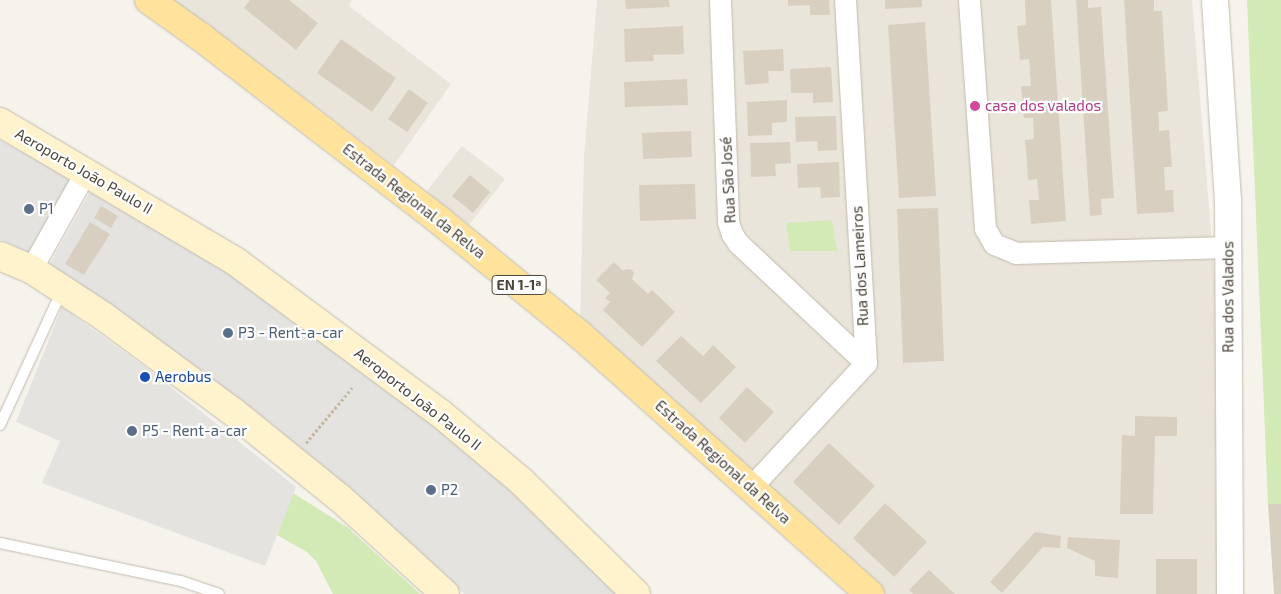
<!DOCTYPE html>
<meta charset="utf-8">
<style>
body{margin:0}
#map{position:relative;width:1281px;height:594px;overflow:hidden;background:#f6f3ec;font-family:"Exo 2",sans-serif}
div>[style]{position:absolute}
.residential>*{inset:0;background:#eae5da}
.green>*{inset:0;background:#d2eab5}
.parking>*{inset:0;background:#e5e3e0}
.building>*{inset:0;background:#d8cfc1}
.path>*{height:3px;margin-top:-1.5px;transform-origin:0;background:repeating-linear-gradient(90deg,#c4b79f 0 2.5px,transparent 0 5px)}
.roads{filter:drop-shadow(0 0 1px #c2bbae) drop-shadow(0 0 1px #c2bbae)}
.service>*{height:10px;margin:-5px;padding:0 5px;transform-origin:5px;border-radius:5px;background:#fff}
.minor>*{height:21px;margin:-10.5px;padding:0 10.5px;transform-origin:10.5px;border-radius:10.5px;background:#fff}
.tertiary>*{height:26px;margin:-13px;padding:0 13px;transform-origin:13px;border-radius:13px;background:#fff}
.secondary>*{height:28px;margin:-14px;padding:0 14px;transform-origin:14px;border-radius:14px;background:#fff3cd}
.primary>*{height:28px;margin:-14px;padding:0 14px;transform-origin:14px;border-radius:14px;background:#ffe39c}
.dots>*{width:14px;height:14px;translate:-50% -50%;box-sizing:border-box;border:2px solid #fff;border-radius:50%}
span{translate:-50% -50%;white-space:nowrap;text-align:center;line-height:1.15;-webkit-text-stroke:4.5px #fff;paint-order:stroke}
.shield-label span{padding:1px 4px;background:#fff;border:1px solid;border-radius:4px;-webkit-text-stroke-width:0}
.shield-label{font-size:14px;color:#4b4439;font-weight:700}
.hotel-label{font-size:15px;color:#b23c85}
.left{translate:0 -50%;text-align:left}
.street-label{font-size:15px;color:#4b4439}
.service-label{font-size:15px;color:#4e5e75}
.transit-label{font-size:15px;color:#164399}
</style>
<div id="map">
<div class="residential">
<div style="clip-path:polygon(168px 0,352px 0,349px 6px,451px 84px,394px 165px,210px 27px)"></div>
<div style="clip-path:polygon(597px 0,1192px 0,1219px 330px,1218px 594px,882px 594px,580px 322px,584px 157px)"></div>
<div style="clip-path:polygon(462px 146px,505px 179px,469px 225px,426px 192px)"></div>
</div>
<div class="green">
<div style="clip-path:polygon(1247px 0,1281px 0,1281px 504px,1268px 504px)"></div>
<div style="clip-path:polygon(832px 220px,837px 251px,790px 251px,786px 223px)"></div>
<div style="clip-path:polygon(293px 493px,347px 527px,420px 594px,333px 594px,316px 561px,307px 552px,277px 535px)"></div>
</div>
<div class="parking">
<div style="clip-path:polygon(0 140px,72px 179px,34px 255px,0 239px)"></div>
<div style="clip-path:polygon(94px 185px,278px 306px,376px 381px,481px 462px,626px 594px,464px 594px,407px 540px,312px 457px,48px 267px)"></div>
<div style="clip-path:polygon(62px 307px,144px 366px,296px 487px,265px 566px,42px 483px,60px 441px,16px 422px)"></div>
</div>
<div class="building">
<div style="clip-path:polygon(250px 0,289px 0,318px 23px,296px 50px,244px 8px)"></div>
<div style="clip-path:polygon(625px 0,669px 0,670px 7px,626px 9px)"></div>
<div style="clip-path:polygon(788px 0,829px 0,830px 15px,810px 15px,810px 5px,788px 6px)"></div>
<div style="clip-path:polygon(885px 0,922px 0,922px 7px,885px 9px)"></div>
<div style="clip-path:polygon(1025px 0,1051px 0,1066px 221px,1031px 224px,1029px 200px,1039px 200px,1037px 179px,1028px 180px,1027px 163px,1025px 140px,1034px 139px,1033px 118px,1024px 118px,1021px 86px,1031px 86px,1029px 59px,1020px 60px,1017px 26px,1026px 25px)"></div>
<div style="clip-path:polygon(1076px 0,1088px 0,1088px 8px,1101px 7px,1114px 198px,1101px 199px,1102px 215px,1090px 216px)"></div>
<div style="clip-path:polygon(1124px 0,1154px 0,1154px 11px,1162px 11px,1168px 111px,1158px 112px,1159px 123px,1159px 131px,1169px 130px,1172px 167px,1164px 167px,1165px 190px,1173px 190px,1174px 212px,1137px 214px)"></div>
<div style="clip-path:polygon(925px 22px,936px 196px,899px 198px,888px 25px)"></div>
<div style="clip-path:polygon(683px 26px,684px 54px,653px 55px,654px 61px,625px 62px,624px 29px)"></div>
<div style="clip-path:polygon(341px 39px,396px 78px,372px 112px,317px 73px)"></div>
<div style="clip-path:polygon(783px 49px,784px 71px,768px 71px,769px 83px,745px 85px,743px 51px)"></div>
<div style="clip-path:polygon(831px 67px,833px 102px,813px 103px,813px 93px,791px 93px,790px 69px)"></div>
<div style="clip-path:polygon(687px 79px,688px 105px,625px 107px,624px 82px)"></div>
<div style="clip-path:polygon(409px 89px,428px 103px,407px 132px,388px 119px)"></div>
<div style="clip-path:polygon(787px 100px,787px 122px,772px 123px,772px 135px,748px 136px,747px 102px)"></div>
<div style="clip-path:polygon(836px 116px,837px 150px,818px 151px,817px 141px,796px 142px,795px 117px)"></div>
<div style="clip-path:polygon(691px 131px,692px 157px,643px 159px,642px 133px)"></div>
<div style="clip-path:polygon(790px 142px,791px 163px,775px 164px,776px 176px,751px 177px,750px 143px)"></div>
<div style="clip-path:polygon(839px 162px,840px 197px,821px 198px,820px 187px,798px 188px,797px 164px)"></div>
<div style="clip-path:polygon(470px 175px,490px 192px,473px 213px,452px 196px)"></div>
<div style="clip-path:polygon(695px 184px,696px 219px,640px 221px,639px 185px)"></div>
<div style="clip-path:polygon(101px 206px,118px 216px,111px 228px,94px 218px)"></div>
<div style="clip-path:polygon(938px 208px,944px 361px,903px 363px,897px 209px)"></div>
<div style="clip-path:polygon(90px 222px,110px 234px,84px 275px,65px 264px)"></div>
<div style="clip-path:polygon(614px 262px,623px 271px,626px 269px,632px 270px,634px 273px,632px 279px,648px 294px,652px 290px,675px 312px,642px 347px,603px 310px,610px 302px,605px 298px,610px 293px,596px 280px)"></div>
<div style="clip-path:polygon(681px 336px,703px 356px,713px 345px,736px 367px,701px 403px,656px 361px)"></div>
<div style="clip-path:polygon(747px 387px,774px 412px,745px 443px,719px 418px)"></div>
<div style="clip-path:polygon(1135px 416px,1177px 417px,1177px 436px,1155px 436px,1153px 514px,1120px 514px,1122px 435px,1135px 436px)"></div>
<div style="clip-path:polygon(829px 443px,875px 486px,839px 525px,793px 482px)"></div>
<div style="clip-path:polygon(885px 503px,927px 542px,894px 577px,853px 538px)"></div>
<div style="clip-path:polygon(1268px 504px,1281px 504px,1281px 594px,1274px 594px)"></div>
<div style="clip-path:polygon(1035px 532px,1061px 536px,1060px 548px,1043px 547px,1002px 593px,990px 582px)"></div>
<div style="clip-path:polygon(1068px 537px,1120px 540px,1118px 578px,1095px 576px,1095px 561px,1067px 548px)"></div>
<div style="clip-path:polygon(1156px 559px,1197px 559px,1197px 594px,1156px 594px)"></div>
<div style="clip-path:polygon(929px 570px,955px 594px,913px 594px,909px 590px)"></div>
</div>
<div class="path">
<div style="left:306px;top:443px;width:72px;rotate:-50.1deg"></div>
</div>
<div class="roads">
<div class="service">
<div style="left:0;top:425px;width:149px;rotate:-65.3deg"></div>
<div style="left:0;top:543px;width:185px;rotate:11.9deg"></div>
<div style="left:181px;top:581px;width:40px;rotate:18.9deg"></div>
</div>
<div class="minor">
<div style="left:720px;top:0;width:222px;rotate:87.9deg"></div>
<div style="left:728px;top:222px;width:13px;rotate:72deg"></div>
<div style="left:732px;top:234px;width:11px;rotate:56deg"></div>
<div style="left:738px;top:243px;width:175px;rotate:43.2deg"></div>
<div style="left:969px;top:0;width:229px;rotate:86deg"></div>
<div style="left:985px;top:228px;width:18px;rotate:61deg"></div>
<div style="left:994px;top:244px;width:24px;rotate:22deg"></div>
<div style="left:1016px;top:253px;width:212px;rotate:-1.6deg"></div>
<div style="left:31px;top:269px;width:112px;rotate:-60.7deg"></div>
<div style="left:751px;top:487px;width:169px;rotate:-47.2deg"></div>
<div style="left:866px;top:363px;width:364px;rotate:-93.3deg"></div>
</div>
<div class="tertiary">
<div style="left:1215px;top:0;width:199px;rotate:86.3deg"></div>
<div style="left:1228px;top:199px;width:395px;rotate:89.7deg"></div>
</div>
<div class="secondary">
<div style="left:0;top:122px;width:273px;rotate:30.6deg"></div>
<div style="left:235px;top:261px;width:255px;rotate:36.6deg"></div>
<div style="left:440px;top:413px;width:106px;rotate:40deg"></div>
<div style="left:521px;top:481px;width:161px;rotate:44.5deg"></div>
<div style="left:0;top:256px;width:34px;rotate:23deg"></div>
<div style="left:31px;top:269px;width:86px;rotate:33.1deg"></div>
<div style="left:103px;top:316px;width:160px;rotate:36.4deg"></div>
<div style="left:232px;top:411px;width:139px;rotate:38.9deg"></div>
<div style="left:340px;top:498px;width:142px;rotate:42.4deg"></div>
</div>
<div class="primary">
<div style="left:149px;top:0;width:65px;rotate:35.6deg"></div>
<div style="left:202px;top:38px;width:299px;rotate:37.5deg"></div>
<div style="left:439px;top:220px;width:182px;rotate:39.2deg"></div>
<div style="left:580px;top:335px;width:389px;rotate:41.8deg"></div>
</div>
</div>
<div class="dots">
<div style="left:975px;top:106px;background:#d1479c"></div>
<div style="left:29px;top:209px;background:#5c6f8a"></div>
<div style="left:228px;top:333px;background:#5c6f8a"></div>
<div style="left:145px;top:377px;background:#1a4fb4"></div>
<div style="left:132px;top:431px;background:#5c6f8a"></div>
<div style="left:431px;top:490px;background:#5c6f8a"></div>
</div>
<div class="shield-label">
<span style="left:519px;top:285px">EN 1-1ª</span>
</div>
<div class="hotel-label">
<span class="left" style="left:985px;top:106px">casa dos valados</span>
</div>
<div class="street-label">
<span style="left:84px;top:171px;rotate:30deg">Aeroporto João Paulo II</span>
<span style="left:728px;top:180px;rotate:-93deg">Rua São José</span>
<span style="left:414px;top:201px;rotate:38deg">Estrada Regional da Relva</span>
<span style="left:860px;top:266px;rotate:-93deg">Rua dos Lameiros</span>
<span style="left:1228px;top:297px;rotate:-90deg">Rua dos Valados</span>
<span style="left:418px;top:399px;rotate:38deg">Aeroporto João Paulo II</span>
<span style="left:723px;top:462px;rotate:42deg">Estrada Regional da Relva</span>
</div>
<div class="service-label">
<span class="left" style="left:39px;top:209px">P1</span>
<span class="left" style="left:238px;top:333px">P3 - Rent-a-car</span>
<span class="left" style="left:142px;top:431px">P5 - Rent-a-car</span>
<span class="left" style="left:441px;top:490px">P2</span>
</div>
<div class="transit-label">
<span class="left" style="left:155px;top:377px">Aerobus</span>
</div>
</div>
